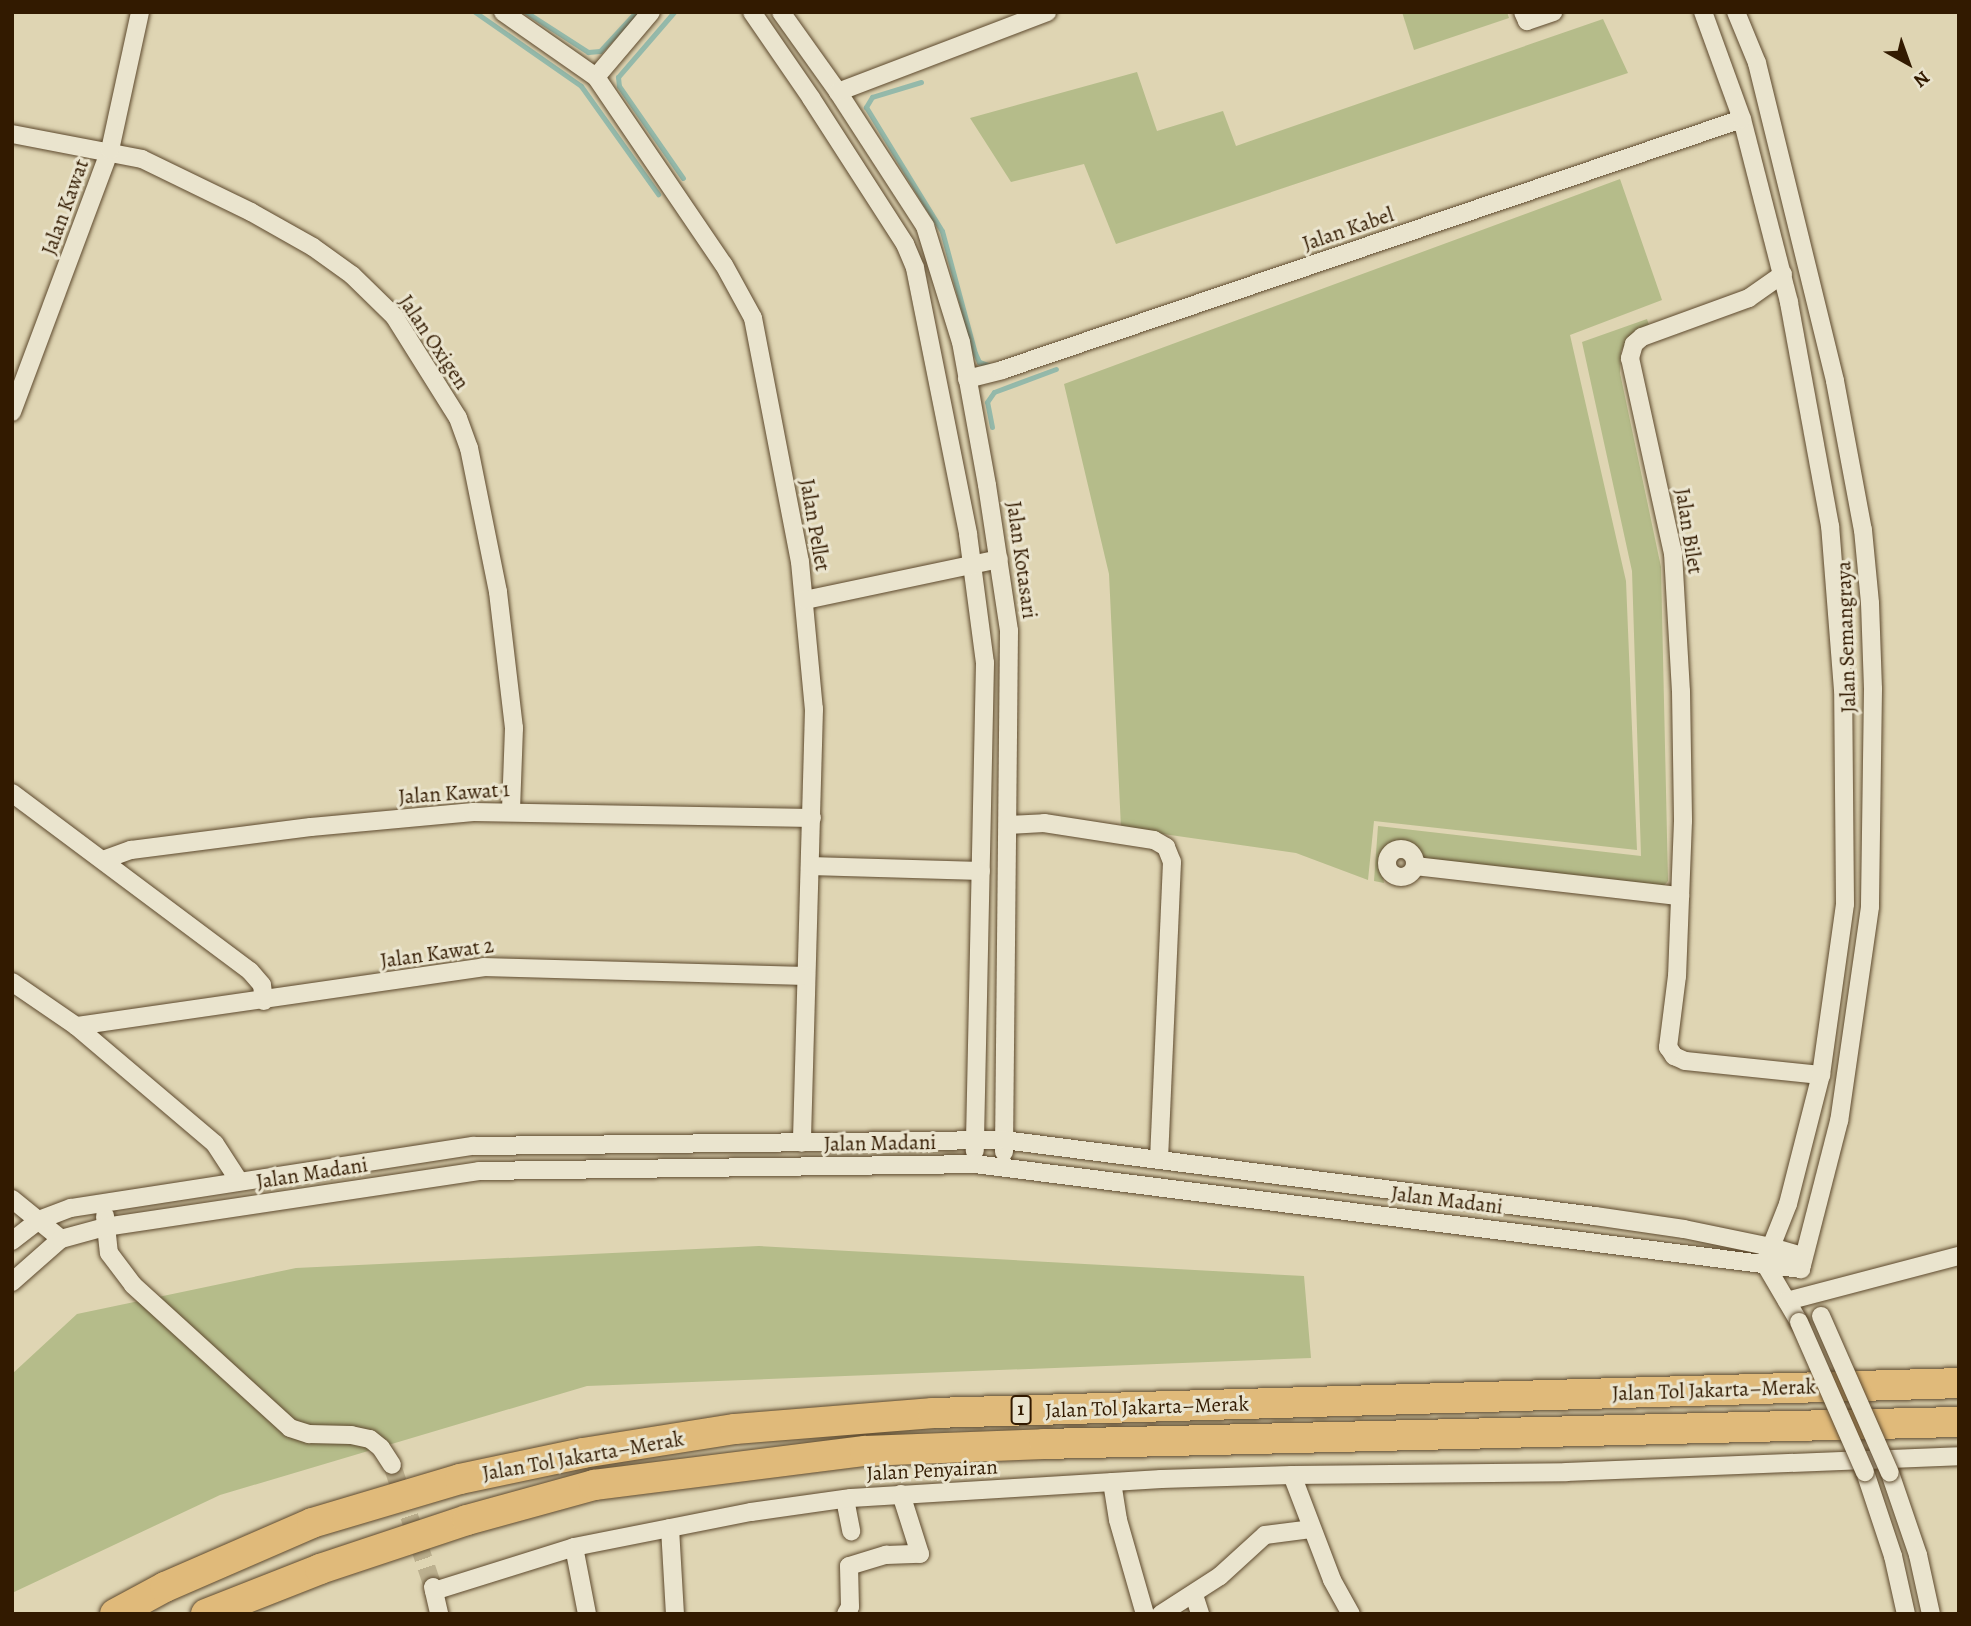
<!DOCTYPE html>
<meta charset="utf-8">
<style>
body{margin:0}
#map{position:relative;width:1971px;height:1626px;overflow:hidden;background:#dfd5b3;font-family:Alegreya,serif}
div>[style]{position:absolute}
.green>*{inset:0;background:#b5bc8a}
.stream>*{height:5px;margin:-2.5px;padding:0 2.5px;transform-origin:2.5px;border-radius:2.5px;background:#94b9aa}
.minor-tunnel>*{height:18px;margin-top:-9px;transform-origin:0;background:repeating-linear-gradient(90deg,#bcb08f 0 18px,transparent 0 27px)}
.roads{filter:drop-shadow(0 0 2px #5d492d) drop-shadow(0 0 2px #5d492d)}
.minor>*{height:18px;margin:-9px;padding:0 9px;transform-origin:9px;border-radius:9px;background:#eae4ce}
.minor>.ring{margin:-9px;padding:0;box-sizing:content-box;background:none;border:18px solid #eae4ce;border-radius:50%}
.motorway>*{height:30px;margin:-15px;padding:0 15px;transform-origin:15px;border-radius:15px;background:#e0ba7a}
.bridges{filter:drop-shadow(0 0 2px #5d492d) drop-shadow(0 0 2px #5d492d)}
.minor-bridge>*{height:18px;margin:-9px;padding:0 9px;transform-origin:9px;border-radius:9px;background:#eae4ce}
span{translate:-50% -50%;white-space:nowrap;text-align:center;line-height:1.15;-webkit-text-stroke:6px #eae4ce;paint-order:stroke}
.shield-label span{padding:2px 5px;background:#eae4ce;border:2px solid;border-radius:5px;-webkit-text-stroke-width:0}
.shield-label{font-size:19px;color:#321a00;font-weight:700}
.street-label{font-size:21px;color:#321a00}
.frame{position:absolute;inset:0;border:14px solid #321a00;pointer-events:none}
.north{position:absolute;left:1873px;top:28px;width:70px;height:70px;-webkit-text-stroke:5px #eae4ce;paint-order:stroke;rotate:140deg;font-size:19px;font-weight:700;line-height:28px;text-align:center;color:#321a00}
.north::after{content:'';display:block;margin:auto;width:24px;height:32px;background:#321a00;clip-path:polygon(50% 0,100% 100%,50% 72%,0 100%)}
</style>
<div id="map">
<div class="green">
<div style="clip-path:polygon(1402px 12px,1507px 12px,1509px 18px,1414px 50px)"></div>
<div style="clip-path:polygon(1603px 19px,1628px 73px,1116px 244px,1084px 164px,1011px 182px,970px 118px,1137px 72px,1157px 131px,1223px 111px,1236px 146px)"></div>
<div style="clip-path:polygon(1620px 179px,1662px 300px,1570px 335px,1626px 581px,1637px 850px,1374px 821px,1368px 880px,1296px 853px,1121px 828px,1109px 574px,1064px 384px)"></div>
<div style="clip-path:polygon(1647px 319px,1650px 328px,1632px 335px,1621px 351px,1620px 373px,1661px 567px,1668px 881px,1661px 889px,1413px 861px,1410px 855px,1393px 853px,1381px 865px,1384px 883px,1374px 881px,1378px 826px,1641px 856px,1632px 571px,1582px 342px)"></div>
<div style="clip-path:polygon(759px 1246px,1304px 1276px,1311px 1358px,587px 1386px,220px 1495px,12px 1593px,12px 1374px,77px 1314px,296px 1268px)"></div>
</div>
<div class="stream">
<div style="left:475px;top:12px;width:129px;rotate:34.9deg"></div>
<div style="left:581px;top:86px;width:133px;rotate:54.5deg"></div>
<div style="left:526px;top:12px;width:74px;rotate:32.8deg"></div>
<div style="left:588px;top:52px;width:12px;rotate:-5deg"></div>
<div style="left:600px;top:51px;width:53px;rotate:-47.3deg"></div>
<div style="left:674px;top:12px;width:86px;rotate:130.7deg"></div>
<div style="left:618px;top:77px;width:9px;rotate:84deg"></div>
<div style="left:619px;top:86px;width:112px;rotate:55.2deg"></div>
<div style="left:921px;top:82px;width:51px;rotate:163deg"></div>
<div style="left:872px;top:97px;width:12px;rotate:121deg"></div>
<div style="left:866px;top:107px;width:145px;rotate:58.5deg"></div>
<div style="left:942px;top:231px;width:126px;rotate:74.9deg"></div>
<div style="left:975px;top:353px;width:10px;rotate:66deg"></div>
<div style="left:979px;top:362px;width:13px;rotate:18deg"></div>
<div style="left:992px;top:427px;width:25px;rotate:-101deg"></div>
<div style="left:987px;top:402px;width:12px;rotate:-55deg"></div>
<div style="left:994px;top:392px;width:66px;rotate:-20.4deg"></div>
</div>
<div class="minor-tunnel">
<div style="left:392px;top:1465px;width:129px;rotate:71.4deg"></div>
</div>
<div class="roads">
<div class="minor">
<div style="left:503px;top:12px;width:113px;rotate:35deg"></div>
<div style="left:596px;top:77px;width:227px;rotate:55.8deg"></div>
<div style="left:724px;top:265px;width:60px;rotate:61.3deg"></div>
<div style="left:753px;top:318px;width:248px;rotate:79.1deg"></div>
<div style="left:800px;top:562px;width:148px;rotate:84.6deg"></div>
<div style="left:814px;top:709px;width:434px;rotate:91.6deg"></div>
<div style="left:752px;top:12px;width:104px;rotate:55.5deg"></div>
<div style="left:811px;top:98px;width:174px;rotate:57.2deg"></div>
<div style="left:905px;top:244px;width:26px;rotate:67deg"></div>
<div style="left:915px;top:268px;width:271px;rotate:78.7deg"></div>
<div style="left:968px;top:534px;width:130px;rotate:82.5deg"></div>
<div style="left:985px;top:663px;width:488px;rotate:91.2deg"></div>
<div style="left:781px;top:12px;width:98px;rotate:54.5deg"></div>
<div style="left:838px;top:92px;width:160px;rotate:57deg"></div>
<div style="left:925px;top:226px;width:121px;rotate:72.8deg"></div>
<div style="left:961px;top:342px;width:145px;rotate:79.7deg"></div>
<div style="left:987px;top:485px;width:148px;rotate:81.4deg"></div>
<div style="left:1009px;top:631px;width:521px;rotate:90.55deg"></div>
<div style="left:1523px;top:12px;width:10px;rotate:66deg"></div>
<div style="left:1527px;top:21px;width:28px;rotate:-19deg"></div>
<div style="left:1736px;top:12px;width:55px;rotate:67.6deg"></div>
<div style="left:1757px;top:63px;width:327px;rotate:76.2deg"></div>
<div style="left:1835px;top:381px;width:152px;rotate:79.4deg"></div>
<div style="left:1863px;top:530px;width:73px;rotate:84.5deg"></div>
<div style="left:1870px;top:603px;width:86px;rotate:88deg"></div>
<div style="left:1873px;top:689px;width:218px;rotate:90.8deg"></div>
<div style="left:1870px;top:907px;width:216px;rotate:98.2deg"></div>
<div style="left:1839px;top:1121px;width:153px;rotate:104.4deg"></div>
<div style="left:596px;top:77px;width:85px;rotate:-49.8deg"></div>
<div style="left:838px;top:92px;width:224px;rotate:-20.9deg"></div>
<div style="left:12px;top:134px;width:132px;rotate:10.9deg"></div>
<div style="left:142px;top:159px;width:121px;rotate:25.9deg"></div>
<div style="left:251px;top:212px;width:71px;rotate:29.4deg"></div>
<div style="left:313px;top:247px;width:48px;rotate:35.7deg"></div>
<div style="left:352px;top:275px;width:59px;rotate:44.3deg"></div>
<div style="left:394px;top:316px;width:120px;rotate:57.9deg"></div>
<div style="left:458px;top:418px;width:32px;rotate:70deg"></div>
<div style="left:469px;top:448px;width:147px;rotate:78.6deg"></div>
<div style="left:498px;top:592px;width:137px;rotate:83.3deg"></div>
<div style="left:514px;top:728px;width:83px;rotate:92.1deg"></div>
<div style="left:1783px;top:274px;width:42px;rotate:144.8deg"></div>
<div style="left:1749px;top:298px;width:114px;rotate:160deg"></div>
<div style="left:1642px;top:337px;width:11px;rotate:139deg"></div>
<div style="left:1634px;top:344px;width:15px;rotate:106deg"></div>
<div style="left:1630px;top:358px;width:200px;rotate:77.6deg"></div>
<div style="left:1673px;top:553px;width:138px;rotate:86.7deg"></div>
<div style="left:1681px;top:691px;width:130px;rotate:89.1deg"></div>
<div style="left:1683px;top:821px;width:155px;rotate:92.2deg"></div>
<div style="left:1677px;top:976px;width:72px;rotate:97.2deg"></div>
<div style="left:1668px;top:1047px;width:11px;rotate:56deg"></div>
<div style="left:1674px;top:1056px;width:12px;rotate:24deg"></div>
<div style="left:1685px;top:1061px;width:137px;rotate:5.9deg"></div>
<div style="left:967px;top:379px;width:36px;rotate:-14deg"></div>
<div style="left:1002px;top:370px;width:781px;rotate:-18.74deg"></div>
<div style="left:12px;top:412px;width:280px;rotate:-69.5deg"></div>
<div style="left:110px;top:150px;width:141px;rotate:-77.7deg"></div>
<div style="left:805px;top:600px;width:198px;rotate:-11.9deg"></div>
<div style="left:12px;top:793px;width:297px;rotate:36.8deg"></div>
<div style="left:250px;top:971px;width:18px;rotate:49deg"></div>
<div style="left:262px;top:985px;width:16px;rotate:83deg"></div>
<div style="left:1008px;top:825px;width:36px;rotate:-3deg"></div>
<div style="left:1044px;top:823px;width:111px;rotate:8.8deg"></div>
<div style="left:1154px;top:840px;width:14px;rotate:30deg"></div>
<div style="left:1166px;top:847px;width:16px;rotate:68deg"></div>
<div style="left:1172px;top:862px;width:297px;rotate:92.5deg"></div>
<div class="ring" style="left:1387px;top:849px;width:10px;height:10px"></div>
<div style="left:103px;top:860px;width:30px;rotate:-20deg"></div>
<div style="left:131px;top:850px;width:181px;rotate:-7.3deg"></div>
<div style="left:311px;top:827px;width:163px;rotate:-5.3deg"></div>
<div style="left:473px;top:812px;width:339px;rotate:1deg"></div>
<div style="left:810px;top:866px;width:171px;rotate:1.7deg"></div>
<div style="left:1415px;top:866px;width:267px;rotate:6.5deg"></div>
<div style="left:12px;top:982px;width:78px;rotate:34.5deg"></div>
<div style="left:76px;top:1026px;width:182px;rotate:40.3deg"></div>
<div style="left:215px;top:1144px;width:44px;rotate:57deg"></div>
<div style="left:76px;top:1026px;width:411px;rotate:-8.2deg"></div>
<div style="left:483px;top:967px;width:323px;rotate:1.6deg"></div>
<div style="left:12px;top:1199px;width:63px;rotate:39.2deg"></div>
<div style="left:105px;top:1216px;width:37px;rotate:84deg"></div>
<div style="left:109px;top:1253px;width:40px;rotate:53deg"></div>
<div style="left:133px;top:1285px;width:212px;rotate:42.3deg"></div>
<div style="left:290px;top:1428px;width:20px;rotate:18deg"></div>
<div style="left:309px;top:1434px;width:42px;rotate:1.4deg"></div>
<div style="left:351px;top:1435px;width:19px;rotate:12deg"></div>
<div style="left:370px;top:1439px;width:14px;rotate:39deg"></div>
<div style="left:381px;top:1448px;width:20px;rotate:57deg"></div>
<div style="left:12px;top:1241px;width:34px;rotate:-38deg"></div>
<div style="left:39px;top:1220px;width:34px;rotate:-21deg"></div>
<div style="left:71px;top:1208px;width:407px;rotate:-8.8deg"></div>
<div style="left:473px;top:1146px;width:531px;rotate:-0.65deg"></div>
<div style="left:1004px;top:1140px;width:596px;rotate:7.33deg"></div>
<div style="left:1595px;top:1216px;width:90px;rotate:8.3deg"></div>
<div style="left:1684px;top:1229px;width:89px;rotate:11.7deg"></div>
<div style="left:1771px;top:1247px;width:46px;rotate:-68.4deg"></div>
<div style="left:1788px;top:1204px;width:133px;rotate:-75.7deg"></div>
<div style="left:1821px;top:1075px;width:173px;rotate:-82deg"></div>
<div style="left:1845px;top:904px;width:214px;rotate:-90.5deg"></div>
<div style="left:1843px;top:690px;width:165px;rotate:-94.5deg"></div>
<div style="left:1830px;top:526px;width:228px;rotate:-100.4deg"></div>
<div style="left:1789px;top:302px;width:189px;rotate:-104.4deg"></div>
<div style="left:1742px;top:119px;width:114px;rotate:-110deg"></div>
<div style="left:1767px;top:1257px;width:11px;rotate:-68deg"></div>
<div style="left:1771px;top:1247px;width:33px;rotate:16deg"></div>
<div style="left:1765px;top:1264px;width:67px;rotate:59.6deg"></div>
<div style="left:12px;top:1282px;width:65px;rotate:-41.3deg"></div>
<div style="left:61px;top:1239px;width:46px;rotate:-15.3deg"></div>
<div style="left:105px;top:1227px;width:378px;rotate:-8.5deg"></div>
<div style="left:479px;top:1171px;width:496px;rotate:-0.8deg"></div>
<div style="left:975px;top:1164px;width:833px;rotate:7.24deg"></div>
<div style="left:1787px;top:1301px;width:178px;rotate:-14.7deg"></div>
<div style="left:1865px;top:1472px;width:89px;rotate:71.6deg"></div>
<div style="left:1893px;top:1556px;width:59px;rotate:77.4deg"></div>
<div style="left:1890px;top:1473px;width:87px;rotate:71.1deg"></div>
<div style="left:1918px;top:1555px;width:60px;rotate:77.6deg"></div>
<div style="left:1292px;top:1475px;width:274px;rotate:-0.6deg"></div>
<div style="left:1566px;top:1472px;width:393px;rotate:-2.3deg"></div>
<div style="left:1112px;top:1482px;width:38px;rotate:81deg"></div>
<div style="left:1118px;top:1520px;width:98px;rotate:74deg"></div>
<div style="left:845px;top:1499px;width:33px;rotate:79deg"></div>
<div style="left:670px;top:1528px;width:86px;rotate:86.7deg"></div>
<div style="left:574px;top:1547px;width:68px;rotate:79deg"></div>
<div style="left:433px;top:1587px;width:28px;rotate:77deg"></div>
<div style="left:434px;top:1591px;width:147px;rotate:-17.4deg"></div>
<div style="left:574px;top:1547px;width:180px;rotate:-11.2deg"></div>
<div style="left:751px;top:1512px;width:101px;rotate:-8deg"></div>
<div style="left:851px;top:1498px;width:311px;rotate:-3.5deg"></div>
<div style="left:1161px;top:1479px;width:131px;rotate:-1.7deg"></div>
<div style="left:1292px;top:1475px;width:112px;rotate:69.1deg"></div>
<div style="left:1332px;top:1580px;width:39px;rotate:61deg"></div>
<div style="left:1194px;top:1595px;width:20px;rotate:72deg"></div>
<div style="left:846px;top:1614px;width:8px;rotate:-60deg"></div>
<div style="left:850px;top:1607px;width:41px;rotate:-91.4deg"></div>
<div style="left:849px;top:1566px;width:39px;rotate:-17deg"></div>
<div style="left:886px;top:1555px;width:34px;rotate:-2deg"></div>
<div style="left:920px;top:1554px;width:63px;rotate:-107.6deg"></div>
<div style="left:1161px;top:1614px;width:70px;rotate:-32.8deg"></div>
<div style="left:1220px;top:1576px;width:61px;rotate:-42.3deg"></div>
<div style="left:1265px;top:1535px;width:46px;rotate:-7.4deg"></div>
</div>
<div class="motorway">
<div style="left:115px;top:1614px;width:57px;rotate:-28.4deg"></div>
<div style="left:165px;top:1587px;width:160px;rotate:-23.5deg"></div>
<div style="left:312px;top:1523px;width:154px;rotate:-16.6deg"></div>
<div style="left:460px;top:1479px;width:126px;rotate:-11.9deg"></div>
<div style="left:583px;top:1453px;width:154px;rotate:-9deg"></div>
<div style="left:735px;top:1429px;width:199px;rotate:-4.6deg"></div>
<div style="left:933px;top:1413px;width:1026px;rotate:-1.67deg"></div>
<div style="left:206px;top:1614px;width:123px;rotate:-21.5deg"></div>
<div style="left:320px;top:1569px;width:155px;rotate:-18.4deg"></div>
<div style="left:467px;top:1520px;width:132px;rotate:-15.4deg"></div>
<div style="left:594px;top:1485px;width:273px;rotate:-7.2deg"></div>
<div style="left:865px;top:1451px;width:179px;rotate:-2.2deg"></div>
<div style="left:1044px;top:1444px;width:915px;rotate:-1.38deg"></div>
</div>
</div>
<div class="bridges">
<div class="minor-bridge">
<div style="left:1821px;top:1316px;width:171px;rotate:66.3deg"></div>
<div style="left:1799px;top:1322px;width:164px;rotate:66.3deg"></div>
</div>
</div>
<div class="shield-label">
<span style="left:1021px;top:1410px">1</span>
</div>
<div class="street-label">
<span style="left:65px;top:207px;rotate:-70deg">Jalan Kawat</span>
<span style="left:1348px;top:229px;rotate:-19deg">Jalan Kabel</span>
<span style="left:434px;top:342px;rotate:56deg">Jalan Oxigen</span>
<span style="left:815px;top:525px;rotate:80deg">Jalan Pellet</span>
<span style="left:1689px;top:531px;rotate:81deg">Jalan Bilet</span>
<span style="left:1022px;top:560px;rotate:82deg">Jalan Kotasari</span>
<span style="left:1846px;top:637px;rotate:-92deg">Jalan Semangraya</span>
<span style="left:454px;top:793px;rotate:-4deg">Jalan Kawat 1</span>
<span style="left:437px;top:953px;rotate:-8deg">Jalan Kawat 2</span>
<span style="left:880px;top:1143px;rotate:-1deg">Jalan Madani</span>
<span style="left:312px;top:1173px;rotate:-9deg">Jalan Madani</span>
<span style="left:1447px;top:1200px;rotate:7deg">Jalan Madani</span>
<span style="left:1714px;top:1390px;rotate:-2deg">Jalan Tol Jakarta–Merak</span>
<span style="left:1147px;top:1407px;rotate:-2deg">Jalan Tol Jakarta–Merak</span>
<span style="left:583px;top:1456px;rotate:-10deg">Jalan Tol Jakarta–Merak</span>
<span style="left:932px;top:1470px;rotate:-3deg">Jalan Penyairan</span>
</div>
<div class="frame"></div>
<div class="north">N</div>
</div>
